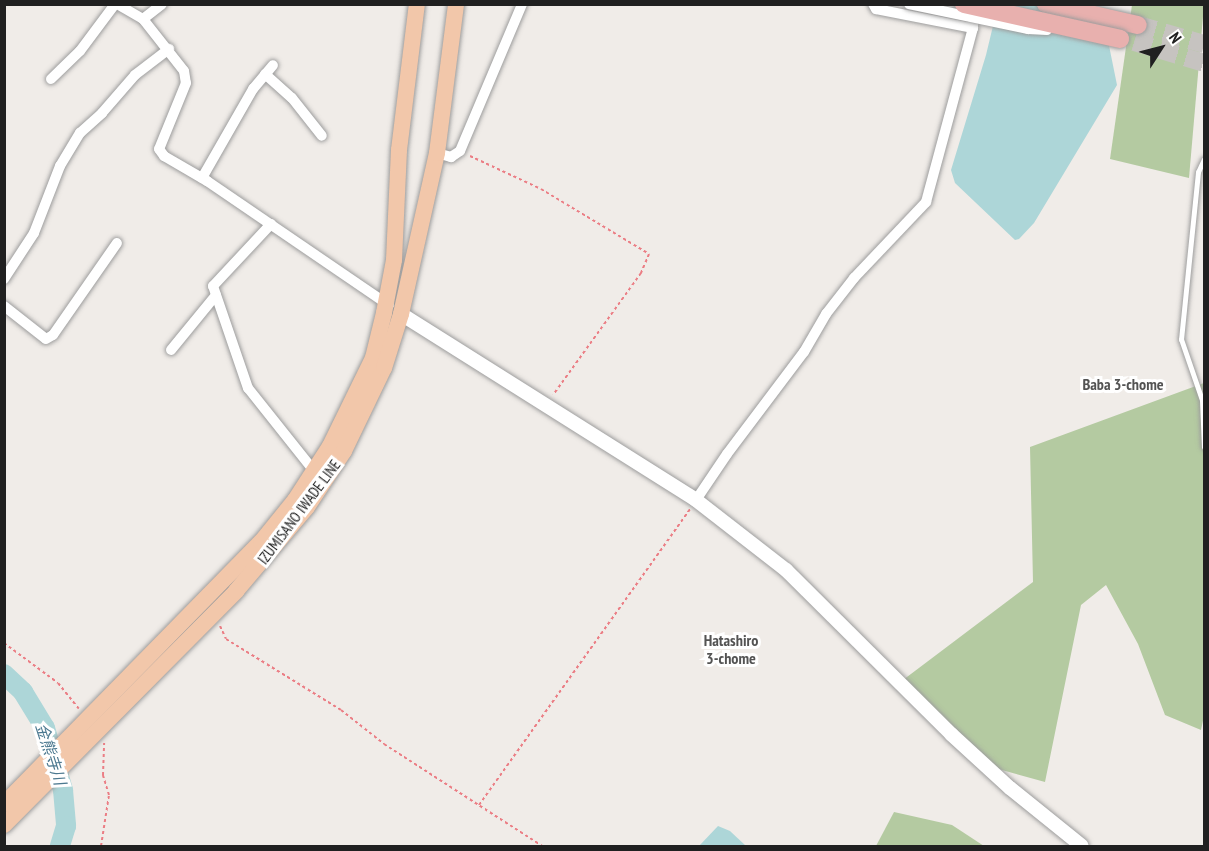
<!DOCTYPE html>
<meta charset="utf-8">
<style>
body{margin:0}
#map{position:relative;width:1209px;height:851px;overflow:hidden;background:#f0ece8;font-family:"PT Sans Narrow","Noto Sans JP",sans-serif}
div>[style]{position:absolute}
.forest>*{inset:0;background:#b4caa1}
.water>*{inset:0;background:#add6d8}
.river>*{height:20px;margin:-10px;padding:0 10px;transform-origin:10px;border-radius:10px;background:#add6d8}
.trunk-tunnel>*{height:18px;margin-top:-9px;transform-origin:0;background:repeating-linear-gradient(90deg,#c6c3c0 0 18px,transparent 0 27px)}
.path>*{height:2px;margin-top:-1px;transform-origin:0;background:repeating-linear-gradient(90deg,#eb7d84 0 3px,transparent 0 6px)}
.roads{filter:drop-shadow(0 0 2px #9d9d9d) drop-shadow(0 0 2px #9d9d9d)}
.service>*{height:5px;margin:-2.5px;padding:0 2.5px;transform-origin:2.5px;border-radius:2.5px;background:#fff}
.minor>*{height:10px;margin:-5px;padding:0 5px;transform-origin:5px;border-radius:5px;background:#fff}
.tertiary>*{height:14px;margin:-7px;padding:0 7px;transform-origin:7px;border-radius:7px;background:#fff}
.primary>*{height:16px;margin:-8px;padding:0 8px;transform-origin:8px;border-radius:8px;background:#f2c7aa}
.trunk>*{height:18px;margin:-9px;padding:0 9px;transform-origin:9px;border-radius:9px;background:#e8b0ae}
.bridges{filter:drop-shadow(0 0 2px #9d9d9d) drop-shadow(0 0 2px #9d9d9d)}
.minor-bridge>*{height:10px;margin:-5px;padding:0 5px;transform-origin:5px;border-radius:5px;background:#fff}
.trunk-bridge>*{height:18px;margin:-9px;padding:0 9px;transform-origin:9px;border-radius:9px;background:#e8b0ae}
span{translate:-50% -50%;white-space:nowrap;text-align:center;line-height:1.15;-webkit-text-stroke:6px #fff;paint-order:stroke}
.street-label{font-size:15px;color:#202020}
.neighbourhood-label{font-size:16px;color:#535353;font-weight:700}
.water-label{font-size:16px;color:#4c7990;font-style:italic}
.frame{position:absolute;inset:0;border:6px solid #202020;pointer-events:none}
.north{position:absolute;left:1131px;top:18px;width:60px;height:60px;-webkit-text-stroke:4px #fff;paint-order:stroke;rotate:54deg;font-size:16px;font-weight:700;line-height:24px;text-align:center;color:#202020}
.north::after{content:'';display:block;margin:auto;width:21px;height:27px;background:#202020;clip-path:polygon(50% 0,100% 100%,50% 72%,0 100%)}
</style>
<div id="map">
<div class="forest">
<div style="clip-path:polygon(1132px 5px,1204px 5px,1189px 178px,1110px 159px)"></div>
<div style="clip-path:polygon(1204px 383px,1204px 716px,1201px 730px,1165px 715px,1138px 644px,1106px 585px,1081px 605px,1045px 782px,984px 765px,899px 683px,1033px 582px,1030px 447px)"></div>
<div style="clip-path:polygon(894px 812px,952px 825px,984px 846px,876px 846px)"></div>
</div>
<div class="water">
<div style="clip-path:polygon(998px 5px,1081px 5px,1102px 11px,1117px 85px,1034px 223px,1019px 239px,1015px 240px,955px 183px,951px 170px,986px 55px)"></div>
<div style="clip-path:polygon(718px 826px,730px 831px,746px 846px,699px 846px)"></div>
</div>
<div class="river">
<div style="left:4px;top:674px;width:26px;rotate:43deg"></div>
<div style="left:23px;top:692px;width:42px;rotate:58.6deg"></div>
<div style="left:45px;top:728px;width:65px;rotate:73.8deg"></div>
<div style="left:63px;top:790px;width:36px;rotate:85deg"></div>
<div style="left:66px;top:826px;width:21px;rotate:107deg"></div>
</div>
<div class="trunk-tunnel">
<div style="left:1138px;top:25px;width:69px;rotate:16.1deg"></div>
<div style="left:1134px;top:42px;width:73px;rotate:16.7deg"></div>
</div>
<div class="path">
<div style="left:470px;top:156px;width:78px;rotate:24.9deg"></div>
<div style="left:541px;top:189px;width:126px;rotate:31deg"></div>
<div style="left:649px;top:254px;width:21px;rotate:113deg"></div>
<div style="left:641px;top:273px;width:150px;rotate:125.8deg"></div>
<div style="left:220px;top:626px;width:14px;rotate:65deg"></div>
<div style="left:226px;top:639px;width:135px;rotate:31.7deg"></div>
<div style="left:341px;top:710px;width:55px;rotate:38.3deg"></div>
<div style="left:384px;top:744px;width:188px;rotate:32.8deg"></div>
<div style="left:4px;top:643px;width:67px;rotate:36.5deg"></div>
<div style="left:58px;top:683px;width:33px;rotate:51deg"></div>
<div style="left:479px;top:805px;width:364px;rotate:-54.5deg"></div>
<div style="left:101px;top:846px;width:52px;rotate:-81.1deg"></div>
<div style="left:109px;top:795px;width:21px;rotate:-107deg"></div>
<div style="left:103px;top:775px;width:32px;rotate:-88deg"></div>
</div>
<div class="roads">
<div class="service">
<div style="left:1204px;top:159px;width:14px;rotate:115deg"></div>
<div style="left:1198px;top:172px;width:168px;rotate:95.8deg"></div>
<div style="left:1181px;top:339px;width:65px;rotate:71deg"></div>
<div style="left:1202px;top:400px;width:47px;rotate:87.6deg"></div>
</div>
<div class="minor">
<div style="left:117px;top:4px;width:30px;rotate:30deg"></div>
<div style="left:143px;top:19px;width:66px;rotate:51.7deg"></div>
<div style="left:184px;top:71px;width:12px;rotate:81deg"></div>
<div style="left:186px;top:83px;width:71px;rotate:112.2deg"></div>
<div style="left:159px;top:149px;width:9px;rotate:54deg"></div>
<div style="left:164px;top:156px;width:50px;rotate:30.2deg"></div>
<div style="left:207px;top:181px;width:220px;rotate:34.3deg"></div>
<div style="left:873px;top:4px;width:6px;rotate:59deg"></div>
<div style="left:876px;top:9px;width:99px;rotate:11.1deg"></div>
<div style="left:973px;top:28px;width:5px;rotate:-90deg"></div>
<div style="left:143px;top:19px;width:24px;rotate:-38deg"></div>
<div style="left:265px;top:74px;width:36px;rotate:42deg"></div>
<div style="left:292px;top:98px;width:48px;rotate:51.7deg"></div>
<div style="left:51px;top:79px;width:40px;rotate:-44deg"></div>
<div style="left:80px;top:51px;width:59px;rotate:-53.3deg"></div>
<div style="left:437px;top:153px;width:15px;rotate:16deg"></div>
<div style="left:451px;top:157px;width:11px;rotate:-34deg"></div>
<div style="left:460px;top:151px;width:160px;rotate:-67.1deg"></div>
<div style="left:202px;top:178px;width:103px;rotate:-60.2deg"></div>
<div style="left:253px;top:89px;width:31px;rotate:-50deg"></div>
<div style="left:271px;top:224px;width:85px;rotate:133.1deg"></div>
<div style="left:213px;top:286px;width:108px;rotate:71.1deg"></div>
<div style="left:248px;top:388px;width:106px;rotate:51.5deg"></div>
<div style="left:4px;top:279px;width:55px;rotate:-56.9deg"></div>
<div style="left:34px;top:233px;width:72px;rotate:-68.8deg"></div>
<div style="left:60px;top:166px;width:39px;rotate:-59deg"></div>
<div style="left:80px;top:133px;width:30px;rotate:-42deg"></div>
<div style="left:102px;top:113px;width:50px;rotate:-49deg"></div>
<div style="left:135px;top:75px;width:43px;rotate:-37.4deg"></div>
<div style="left:4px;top:306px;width:53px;rotate:38.2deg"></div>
<div style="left:46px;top:339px;width:8px;rotate:-30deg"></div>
<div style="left:53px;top:335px;width:112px;rotate:-55.2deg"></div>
<div style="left:171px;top:350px;width:71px;rotate:-50.7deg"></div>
<div style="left:696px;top:500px;width:55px;rotate:-56deg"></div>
<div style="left:727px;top:454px;width:128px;rotate:-53deg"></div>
<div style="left:804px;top:352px;width:44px;rotate:-59.9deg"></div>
<div style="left:826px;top:314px;width:46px;rotate:-52.1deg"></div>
<div style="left:854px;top:278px;width:105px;rotate:-46.5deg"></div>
<div style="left:926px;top:202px;width:180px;rotate:-74.9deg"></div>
</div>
<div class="tertiary">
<div style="left:401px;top:314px;width:349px;rotate:32.2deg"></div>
<div style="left:696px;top:500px;width:114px;rotate:37.9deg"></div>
<div style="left:786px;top:570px;width:233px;rotate:44.8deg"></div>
<div style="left:951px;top:734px;width:80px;rotate:42.5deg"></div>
<div style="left:1010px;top:788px;width:92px;rotate:38.9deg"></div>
</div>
<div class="primary">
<div style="left:4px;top:804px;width:367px;rotate:-45.6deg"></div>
<div style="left:261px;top:542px;width:54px;rotate:-51deg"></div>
<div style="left:295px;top:500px;width:64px;rotate:-57.1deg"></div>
<div style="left:330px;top:446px;width:98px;rotate:-64deg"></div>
<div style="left:373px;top:358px;width:46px;rotate:-76.3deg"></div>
<div style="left:384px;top:313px;width:54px;rotate:-79.3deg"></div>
<div style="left:394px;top:260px;width:110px;rotate:-87.4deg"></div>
<div style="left:399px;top:150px;width:147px;rotate:-83deg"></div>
<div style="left:4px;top:825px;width:330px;rotate:-45.2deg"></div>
<div style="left:236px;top:591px;width:110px;rotate:-49.8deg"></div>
<div style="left:307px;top:507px;width:67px;rotate:-56.5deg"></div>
<div style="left:344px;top:451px;width:92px;rotate:-64.3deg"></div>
<div style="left:384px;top:368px;width:57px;rotate:-72.5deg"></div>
<div style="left:401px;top:314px;width:165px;rotate:-77.4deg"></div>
<div style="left:437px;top:153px;width:150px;rotate:-82.7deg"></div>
</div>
<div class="trunk">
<div style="left:1046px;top:4px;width:94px;rotate:12.9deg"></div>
</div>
</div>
<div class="bridges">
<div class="minor-bridge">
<div style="left:909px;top:4px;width:122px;rotate:11.9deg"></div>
<div style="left:1028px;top:29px;width:19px;rotate:3deg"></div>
</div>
<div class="trunk-bridge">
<div style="left:964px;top:4px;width:160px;rotate:12.6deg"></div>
</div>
</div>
<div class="street-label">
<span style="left:299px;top:512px;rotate:-53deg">IZUMISANO IWADE LINE</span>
</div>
<div class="neighbourhood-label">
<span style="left:1123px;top:384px">Baba 3-chome</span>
<span style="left:731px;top:649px">Hatashiro<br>3-chome</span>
</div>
<div class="water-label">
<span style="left:51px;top:754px;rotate:72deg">金熊寺川</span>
</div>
<div class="frame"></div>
<div class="north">N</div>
</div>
